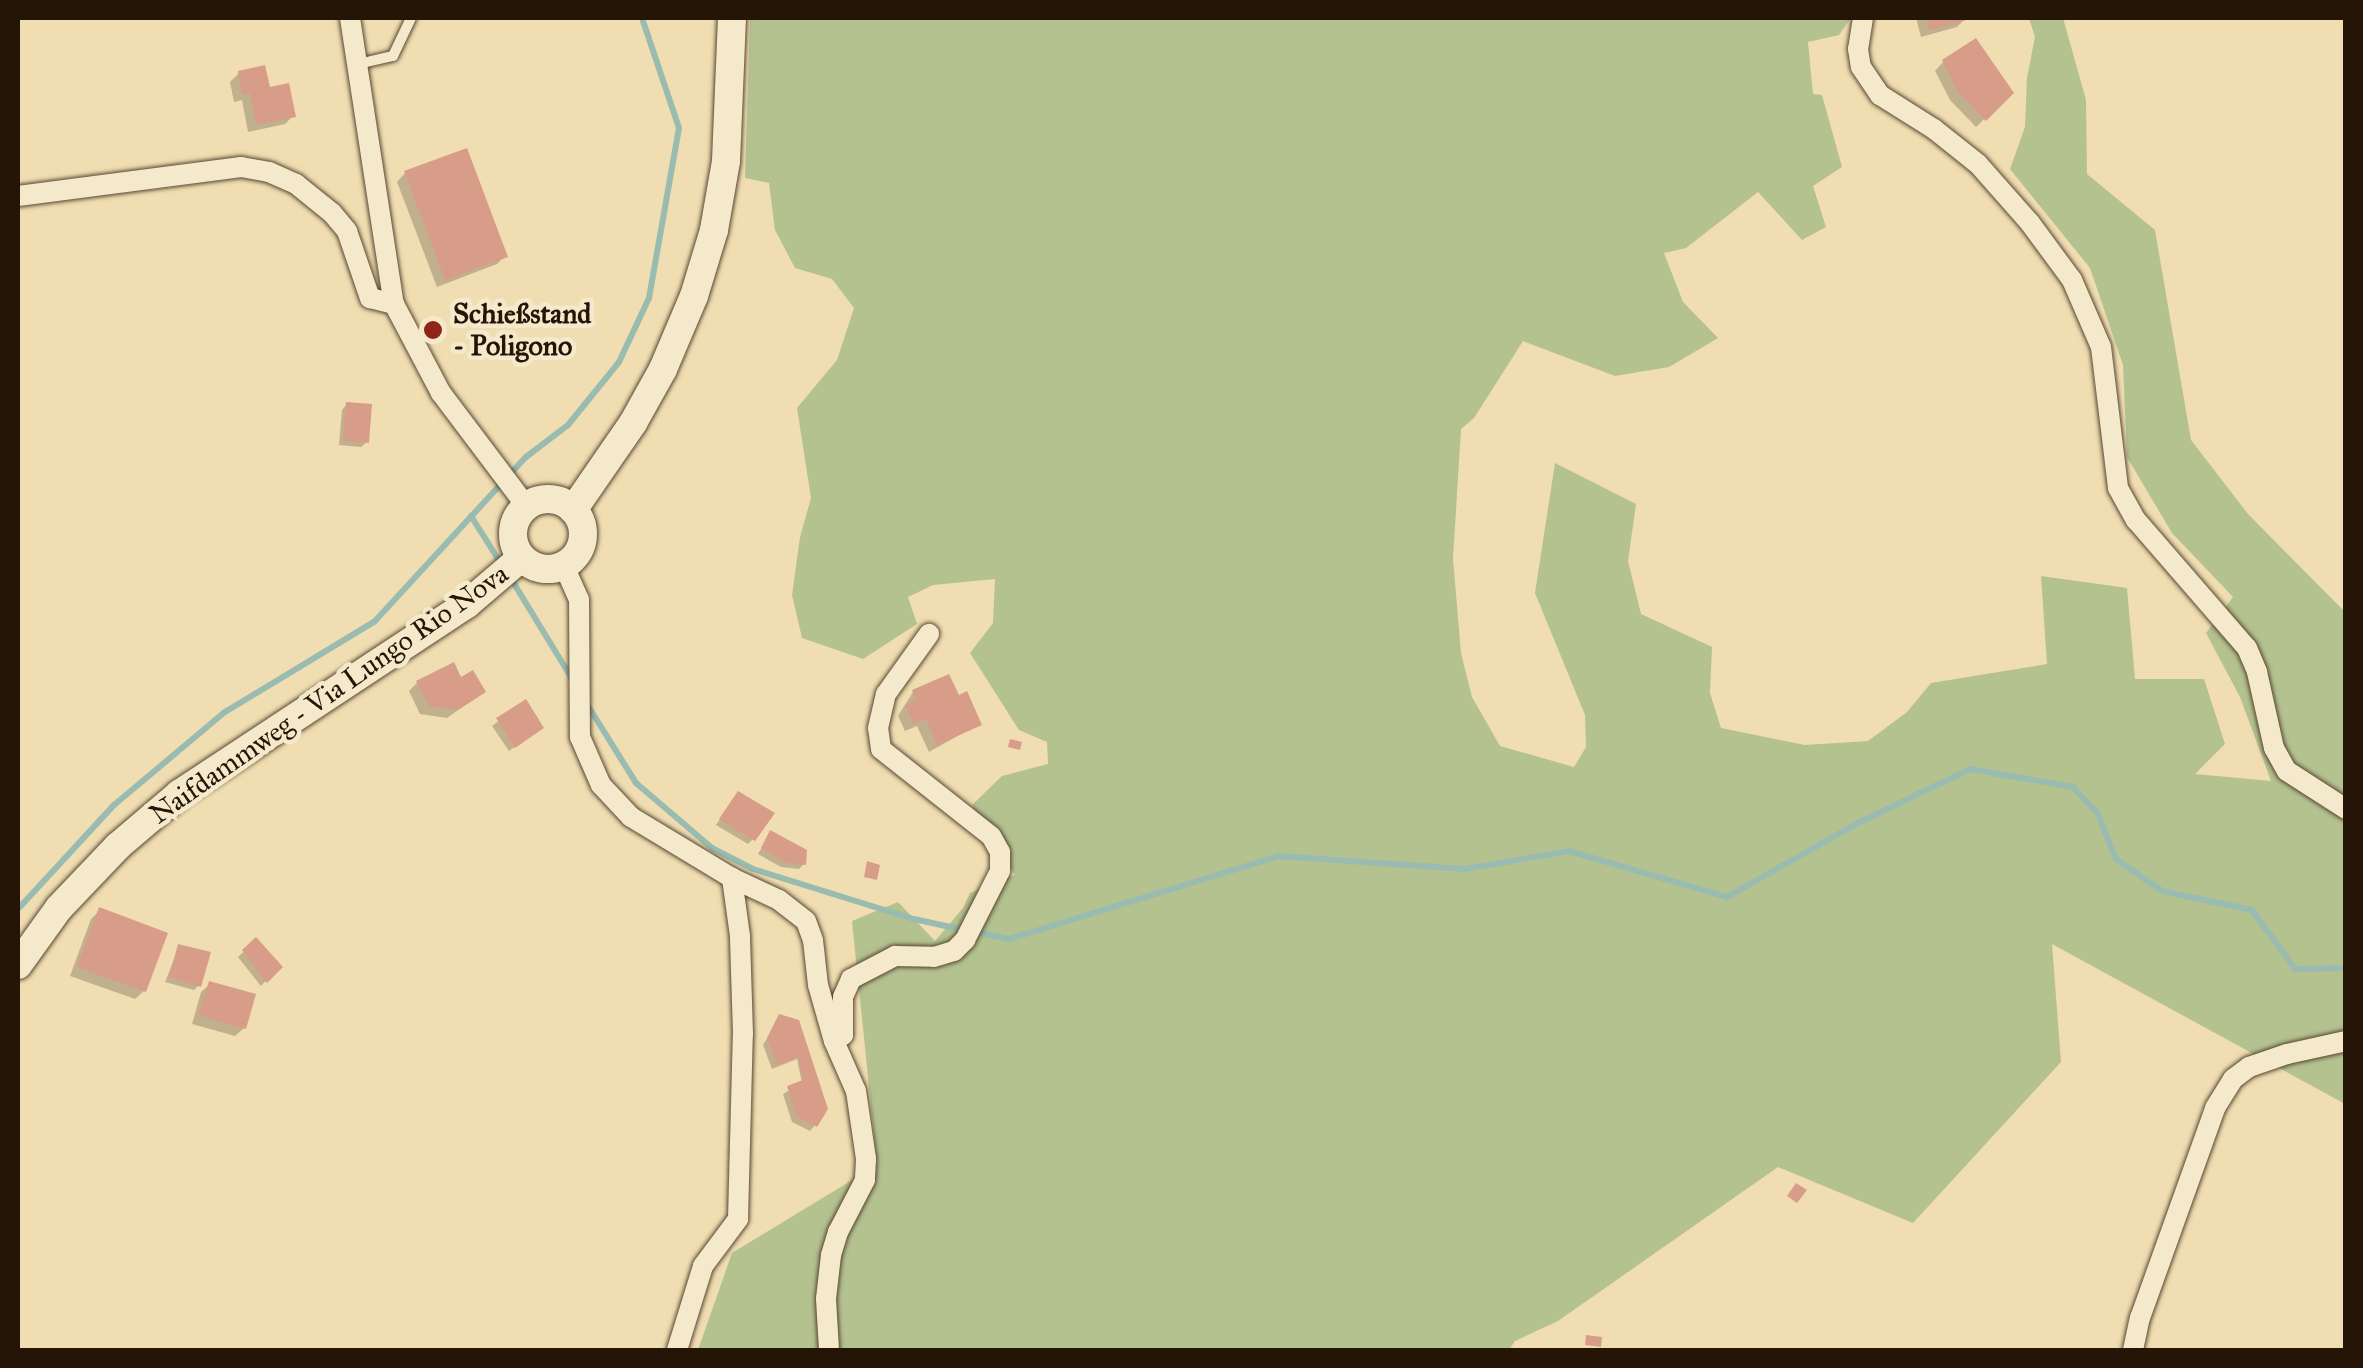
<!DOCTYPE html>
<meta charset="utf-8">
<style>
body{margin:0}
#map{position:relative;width:2363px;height:1368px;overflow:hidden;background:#f0ddb1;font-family:"IM FELL Great Primer",serif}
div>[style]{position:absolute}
.green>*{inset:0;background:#b4c290}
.shadow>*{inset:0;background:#0003}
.stream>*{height:6px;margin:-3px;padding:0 3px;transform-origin:3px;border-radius:3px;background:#9abbb0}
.building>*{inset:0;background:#d79d89}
.roads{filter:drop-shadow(0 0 2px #584732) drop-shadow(0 0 2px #584732)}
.lane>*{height:10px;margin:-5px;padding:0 5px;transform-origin:5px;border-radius:5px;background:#f5e9cc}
.street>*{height:20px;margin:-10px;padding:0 10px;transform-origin:10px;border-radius:10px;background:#f5e9cc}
.secondary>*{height:28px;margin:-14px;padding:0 14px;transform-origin:14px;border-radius:14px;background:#f5e9cc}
.secondary>.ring{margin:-14px;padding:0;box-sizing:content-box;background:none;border:28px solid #f5e9cc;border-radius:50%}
.dots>*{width:28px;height:28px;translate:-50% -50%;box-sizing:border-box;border:5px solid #f5e9cc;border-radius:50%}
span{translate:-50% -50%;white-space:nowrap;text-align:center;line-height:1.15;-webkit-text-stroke:9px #f5e9cc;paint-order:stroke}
.poi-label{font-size:28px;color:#251507;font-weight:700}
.left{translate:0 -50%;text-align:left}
.street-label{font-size:28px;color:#251507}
.frame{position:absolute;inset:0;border:20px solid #251507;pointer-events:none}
</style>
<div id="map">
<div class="green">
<div style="clip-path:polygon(750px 18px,1851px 18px,1839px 35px,1808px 42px,1813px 94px,1822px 95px,1842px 167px,1813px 186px,1826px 227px,1802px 240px,1758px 192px,1686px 248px,1664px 253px,1683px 302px,1718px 338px,1669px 367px,1615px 376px,1523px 341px,1474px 418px,1461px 429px,1453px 559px,1461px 653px,1472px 697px,1500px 746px,1574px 767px,1586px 747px,1585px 715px,1535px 593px,1555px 463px,1636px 504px,1628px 561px,1641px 614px,1712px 647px,1710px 693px,1721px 728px,1805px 745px,1868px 741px,1907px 712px,1931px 683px,2047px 664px,2041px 576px,2127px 588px,2135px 679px,2204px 679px,2225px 744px,2195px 774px,2271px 781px,2240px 697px,2206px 633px,2233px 597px,2172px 533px,2127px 457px,2123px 365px,2090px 268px,2010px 169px,2025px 127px,2027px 78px,2035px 37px,2029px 18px,2063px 18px,2086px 100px,2087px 174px,2155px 230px,2191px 440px,2248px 514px,2345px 612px,2345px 1104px,2052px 944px,2061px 1062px,1913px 1223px,1778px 1167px,1558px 1321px,1515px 1341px,1509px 1350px,698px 1350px,732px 1253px,877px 1165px,852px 921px,898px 902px,935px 941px,963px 908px,970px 893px,1015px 875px,972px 805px,1002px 776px,1048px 764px,1047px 742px,1019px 730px,970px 653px,993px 623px,995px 579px,933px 585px,908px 597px,917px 624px,863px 659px,802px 638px,792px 595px,800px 537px,811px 498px,797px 408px,837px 360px,854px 308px,832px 279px,795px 268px,775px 230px,769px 183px,745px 178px)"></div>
</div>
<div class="shadow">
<div style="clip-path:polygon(1916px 18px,1966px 18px,1957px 27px,1921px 37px)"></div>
<div style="clip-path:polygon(1943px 62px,2011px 93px,1976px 127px,1950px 100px,1935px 71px)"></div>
<div style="clip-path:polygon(239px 73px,268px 90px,293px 116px,285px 124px,248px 132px,242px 100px,234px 102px,230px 82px)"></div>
<div style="clip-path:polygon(405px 173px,505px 256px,497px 264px,437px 287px,397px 182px)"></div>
<div style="clip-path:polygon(347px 404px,367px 442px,361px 447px,339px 445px,342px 410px)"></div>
<div style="clip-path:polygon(460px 680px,483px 692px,447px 718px,420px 714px,409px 691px,417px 683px)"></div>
<div style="clip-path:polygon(913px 692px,957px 698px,979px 724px,929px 752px,917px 726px,905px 731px,898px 716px)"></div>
<div style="clip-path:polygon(525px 702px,536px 732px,509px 751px,492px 726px)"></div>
<div style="clip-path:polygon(733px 799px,753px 839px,748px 844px,716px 825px)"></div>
<div style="clip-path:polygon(770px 833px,804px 864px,799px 869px,781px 867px,758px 854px)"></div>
<div style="clip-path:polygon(100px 910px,144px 991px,135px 999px,70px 976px,91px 919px)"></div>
<div style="clip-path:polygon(256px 941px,279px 967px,261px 986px,238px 957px)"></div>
<div style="clip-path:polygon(179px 947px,199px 985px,194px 990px,165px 982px)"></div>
<div style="clip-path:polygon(210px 984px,244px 1028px,235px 1036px,192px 1024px,201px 992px)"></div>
<div style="clip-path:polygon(780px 1017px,797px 1022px,815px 1125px,810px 1131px,792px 1122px,783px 1094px,802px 1083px,797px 1059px,772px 1069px,763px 1045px)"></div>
</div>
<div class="stream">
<div style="left:471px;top:516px;width:54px;rotate:57.8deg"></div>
<div style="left:510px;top:577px;width:123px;rotate:58.6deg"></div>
<div style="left:585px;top:701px;width:97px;rotate:58.1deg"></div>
<div style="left:636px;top:783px;width:100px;rotate:40.5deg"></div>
<div style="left:712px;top:848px;width:46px;rotate:27.1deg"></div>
<div style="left:753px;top:869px;width:169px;rotate:17.3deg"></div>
<div style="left:914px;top:919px;width:51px;rotate:12.4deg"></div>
<div style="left:18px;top:909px;width:142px;rotate:-47.3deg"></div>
<div style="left:114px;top:805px;width:145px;rotate:-40deg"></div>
<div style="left:225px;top:712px;width:175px;rotate:-31.2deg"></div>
<div style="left:375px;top:621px;width:223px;rotate:-47.4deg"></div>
<div style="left:526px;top:457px;width:53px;rotate:-37.3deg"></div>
<div style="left:568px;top:425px;width:81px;rotate:-51deg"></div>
<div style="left:619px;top:362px;width:71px;rotate:-64.9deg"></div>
<div style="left:649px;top:298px;width:173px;rotate:-80deg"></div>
<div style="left:679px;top:128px;width:116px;rotate:-108.6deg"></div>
<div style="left:976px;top:932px;width:34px;rotate:12deg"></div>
<div style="left:1009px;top:939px;width:282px;rotate:-17.1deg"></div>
<div style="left:1278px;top:856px;width:187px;rotate:4deg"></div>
<div style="left:1465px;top:869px;width:106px;rotate:-9.8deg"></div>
<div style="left:1569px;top:851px;width:165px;rotate:16.2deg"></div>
<div style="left:1727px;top:897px;width:150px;rotate:-29.5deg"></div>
<div style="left:1858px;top:823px;width:124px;rotate:-25.7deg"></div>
<div style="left:1970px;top:769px;width:105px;rotate:9.9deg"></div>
<div style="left:2073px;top:787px;width:37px;rotate:47deg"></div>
<div style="left:2098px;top:814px;width:48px;rotate:68.2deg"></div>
<div style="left:2116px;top:859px;width:56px;rotate:34.8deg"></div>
<div style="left:2162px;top:891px;width:92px;rotate:11.9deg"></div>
<div style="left:2252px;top:910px;width:73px;rotate:53.9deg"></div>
<div style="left:2295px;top:969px;width:51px;rotate:-1.1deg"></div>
</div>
<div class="building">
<div style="clip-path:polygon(1926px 18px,1969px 18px,1970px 19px,1929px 30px)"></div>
<div style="clip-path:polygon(1976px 38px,2014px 93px,1986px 121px,1958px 92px,1942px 60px)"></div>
<div style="clip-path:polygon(265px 65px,270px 87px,289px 83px,296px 117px,256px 125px,250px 93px,242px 95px,238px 71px)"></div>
<div style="clip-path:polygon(467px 148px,508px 257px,445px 280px,404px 171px)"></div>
<div style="clip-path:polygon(346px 402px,372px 404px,369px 443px,343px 441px)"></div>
<div style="clip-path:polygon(454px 662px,461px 677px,473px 670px,486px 692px,458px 710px,429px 706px,416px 681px)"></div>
<div style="clip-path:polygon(949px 674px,959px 695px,967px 691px,982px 725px,937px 745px,926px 719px,914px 724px,905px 705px,916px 700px,912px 690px)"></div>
<div style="clip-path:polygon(526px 699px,544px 728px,515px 748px,496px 718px)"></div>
<div style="clip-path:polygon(1010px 739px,1022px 742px,1020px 750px,1008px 747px)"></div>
<div style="clip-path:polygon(738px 791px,775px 813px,755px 841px,719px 819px)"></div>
<div style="clip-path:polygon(770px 830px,807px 850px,806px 865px,787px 863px,761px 848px)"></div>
<div style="clip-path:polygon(867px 861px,880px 865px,877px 880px,864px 877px)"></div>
<div style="clip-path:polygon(99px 907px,168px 933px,146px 992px,77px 967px)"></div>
<div style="clip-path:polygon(256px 937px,283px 967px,267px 983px,242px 950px)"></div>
<div style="clip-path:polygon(178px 944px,211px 952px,201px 987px,169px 977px)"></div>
<div style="clip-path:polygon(209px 981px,256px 994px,246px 1029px,198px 1015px)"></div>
<div style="clip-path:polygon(779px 1014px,799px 1020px,828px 1109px,817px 1127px,797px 1117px,787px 1086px,803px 1080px,798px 1057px,777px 1065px,767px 1038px)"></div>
<div style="clip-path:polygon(1796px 1183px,1807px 1190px,1797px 1203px,1787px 1196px)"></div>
<div style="clip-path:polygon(1586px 1335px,1602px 1337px,1601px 1347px,1585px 1345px)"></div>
</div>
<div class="roads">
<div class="lane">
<div style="left:358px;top:64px;width:36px;rotate:-13deg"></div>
<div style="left:393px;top:56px;width:42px;rotate:-64.7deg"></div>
</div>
<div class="street">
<div style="left:350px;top:18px;width:289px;rotate:81.3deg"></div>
<div style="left:394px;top:304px;width:101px;rotate:62.2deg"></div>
<div style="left:441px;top:393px;width:141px;rotate:53deg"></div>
<div style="left:1863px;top:18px;width:31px;rotate:99deg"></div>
<div style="left:1858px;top:49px;width:18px;rotate:81deg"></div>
<div style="left:1861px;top:67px;width:34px;rotate:56deg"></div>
<div style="left:1880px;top:95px;width:64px;rotate:32.2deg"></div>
<div style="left:1934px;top:129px;width:56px;rotate:38.5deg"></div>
<div style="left:1978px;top:164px;width:79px;rotate:48.6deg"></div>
<div style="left:2030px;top:223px;width:71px;rotate:53.6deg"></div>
<div style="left:2072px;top:280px;width:73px;rotate:66.6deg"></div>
<div style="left:2101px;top:347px;width:142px;rotate:83.1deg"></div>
<div style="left:2118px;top:488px;width:37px;rotate:61deg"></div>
<div style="left:2136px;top:520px;width:169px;rotate:49.1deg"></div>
<div style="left:2247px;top:648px;width:26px;rotate:67deg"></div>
<div style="left:2257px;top:672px;width:78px;rotate:77.4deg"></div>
<div style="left:2274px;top:748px;width:26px;rotate:61deg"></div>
<div style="left:2287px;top:771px;width:70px;rotate:32.8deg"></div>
<div style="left:18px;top:196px;width:225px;rotate:-7.4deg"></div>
<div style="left:241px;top:167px;width:28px;rotate:10deg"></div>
<div style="left:269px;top:172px;width:30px;rotate:24deg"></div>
<div style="left:296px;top:184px;width:46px;rotate:38.9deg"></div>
<div style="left:332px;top:213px;width:23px;rotate:50deg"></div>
<div style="left:347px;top:231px;width:71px;rotate:71.1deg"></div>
<div style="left:370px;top:298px;width:25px;rotate:14deg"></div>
<div style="left:564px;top:566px;width:36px;rotate:66deg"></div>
<div style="left:579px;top:599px;width:138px;rotate:89.6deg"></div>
<div style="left:580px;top:737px;width:52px;rotate:66.4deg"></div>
<div style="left:601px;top:785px;width:44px;rotate:46.8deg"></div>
<div style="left:631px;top:817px;width:118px;rotate:31.1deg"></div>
<div style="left:732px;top:878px;width:52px;rotate:25.1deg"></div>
<div style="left:779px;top:900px;width:34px;rotate:38deg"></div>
<div style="left:806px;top:921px;width:20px;rotate:70deg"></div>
<div style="left:813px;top:940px;width:45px;rotate:83.7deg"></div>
<div style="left:818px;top:985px;width:58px;rotate:74.1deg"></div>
<div style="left:834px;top:1041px;width:55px;rotate:66.3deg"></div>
<div style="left:856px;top:1091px;width:69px;rotate:81.6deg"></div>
<div style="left:866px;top:1159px;width:21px;rotate:93deg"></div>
<div style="left:865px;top:1180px;width:59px;rotate:117.4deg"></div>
<div style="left:838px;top:1232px;width:24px;rotate:107deg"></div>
<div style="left:831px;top:1255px;width:44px;rotate:96.5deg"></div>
<div style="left:826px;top:1299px;width:51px;rotate:86.6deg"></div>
<div style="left:834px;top:1041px;width:11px;rotate:-34deg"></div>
<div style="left:843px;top:1035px;width:38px;rotate:-90deg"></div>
<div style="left:843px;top:997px;width:20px;rotate:-66deg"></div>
<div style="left:851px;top:979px;width:50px;rotate:-27.6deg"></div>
<div style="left:895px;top:956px;width:39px;rotate:1deg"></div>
<div style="left:934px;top:957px;width:21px;rotate:-17deg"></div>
<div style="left:954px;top:951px;width:16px;rotate:-45deg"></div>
<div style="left:965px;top:940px;width:77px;rotate:-63.1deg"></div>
<div style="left:1000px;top:871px;width:19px;rotate:-90deg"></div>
<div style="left:1000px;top:852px;width:18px;rotate:-119deg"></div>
<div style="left:991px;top:836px;width:140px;rotate:-141.7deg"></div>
<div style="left:881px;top:749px;width:21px;rotate:-98deg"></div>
<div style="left:878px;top:728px;width:35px;rotate:-77deg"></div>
<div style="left:886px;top:694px;width:74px;rotate:-54.4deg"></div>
<div style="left:677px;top:1350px;width:88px;rotate:-72.8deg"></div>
<div style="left:703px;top:1266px;width:59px;rotate:-53.3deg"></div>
<div style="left:738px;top:1219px;width:185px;rotate:-88.5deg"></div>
<div style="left:743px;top:1034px;width:98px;rotate:-91.8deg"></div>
<div style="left:740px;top:936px;width:59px;rotate:-97.9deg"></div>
<div style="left:2133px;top:1350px;width:33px;rotate:-78deg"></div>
<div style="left:2140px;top:1318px;width:223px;rotate:-70.3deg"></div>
<div style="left:2215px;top:1108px;width:34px;rotate:-58deg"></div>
<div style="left:2233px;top:1079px;width:20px;rotate:-37deg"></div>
<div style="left:2249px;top:1067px;width:40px;rotate:-18.9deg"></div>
<div style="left:2287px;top:1054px;width:60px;rotate:-12.4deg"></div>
</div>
<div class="secondary">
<div class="ring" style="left:513px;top:499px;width:42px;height:42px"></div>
<div style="left:573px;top:510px;width:106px;rotate:-55.4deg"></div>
<div style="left:633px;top:423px;width:62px;rotate:-60.9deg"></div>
<div style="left:663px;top:369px;width:79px;rotate:-67deg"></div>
<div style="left:694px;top:296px;width:69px;rotate:-73.1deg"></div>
<div style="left:714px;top:230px;width:70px;rotate:-80.1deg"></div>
<div style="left:726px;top:161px;width:143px;rotate:-87.6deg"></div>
<div style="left:18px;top:965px;width:70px;rotate:-54.3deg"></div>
<div style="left:59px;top:908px;width:86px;rotate:-46.4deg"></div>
<div style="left:118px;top:846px;width:80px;rotate:-40.4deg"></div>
<div style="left:179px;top:794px;width:345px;rotate:-33.4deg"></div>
<div style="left:467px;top:604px;width:71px;rotate:-40.4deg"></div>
</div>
</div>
<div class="dots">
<div style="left:433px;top:330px;background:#8f2418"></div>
</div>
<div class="poi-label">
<span class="left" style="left:453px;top:330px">Schießstand<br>- Poligono</span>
</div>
<div class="street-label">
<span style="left:329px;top:694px;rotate:-35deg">Naifdammweg - Via Lungo Rio Nova</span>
</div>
<div class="frame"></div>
</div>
